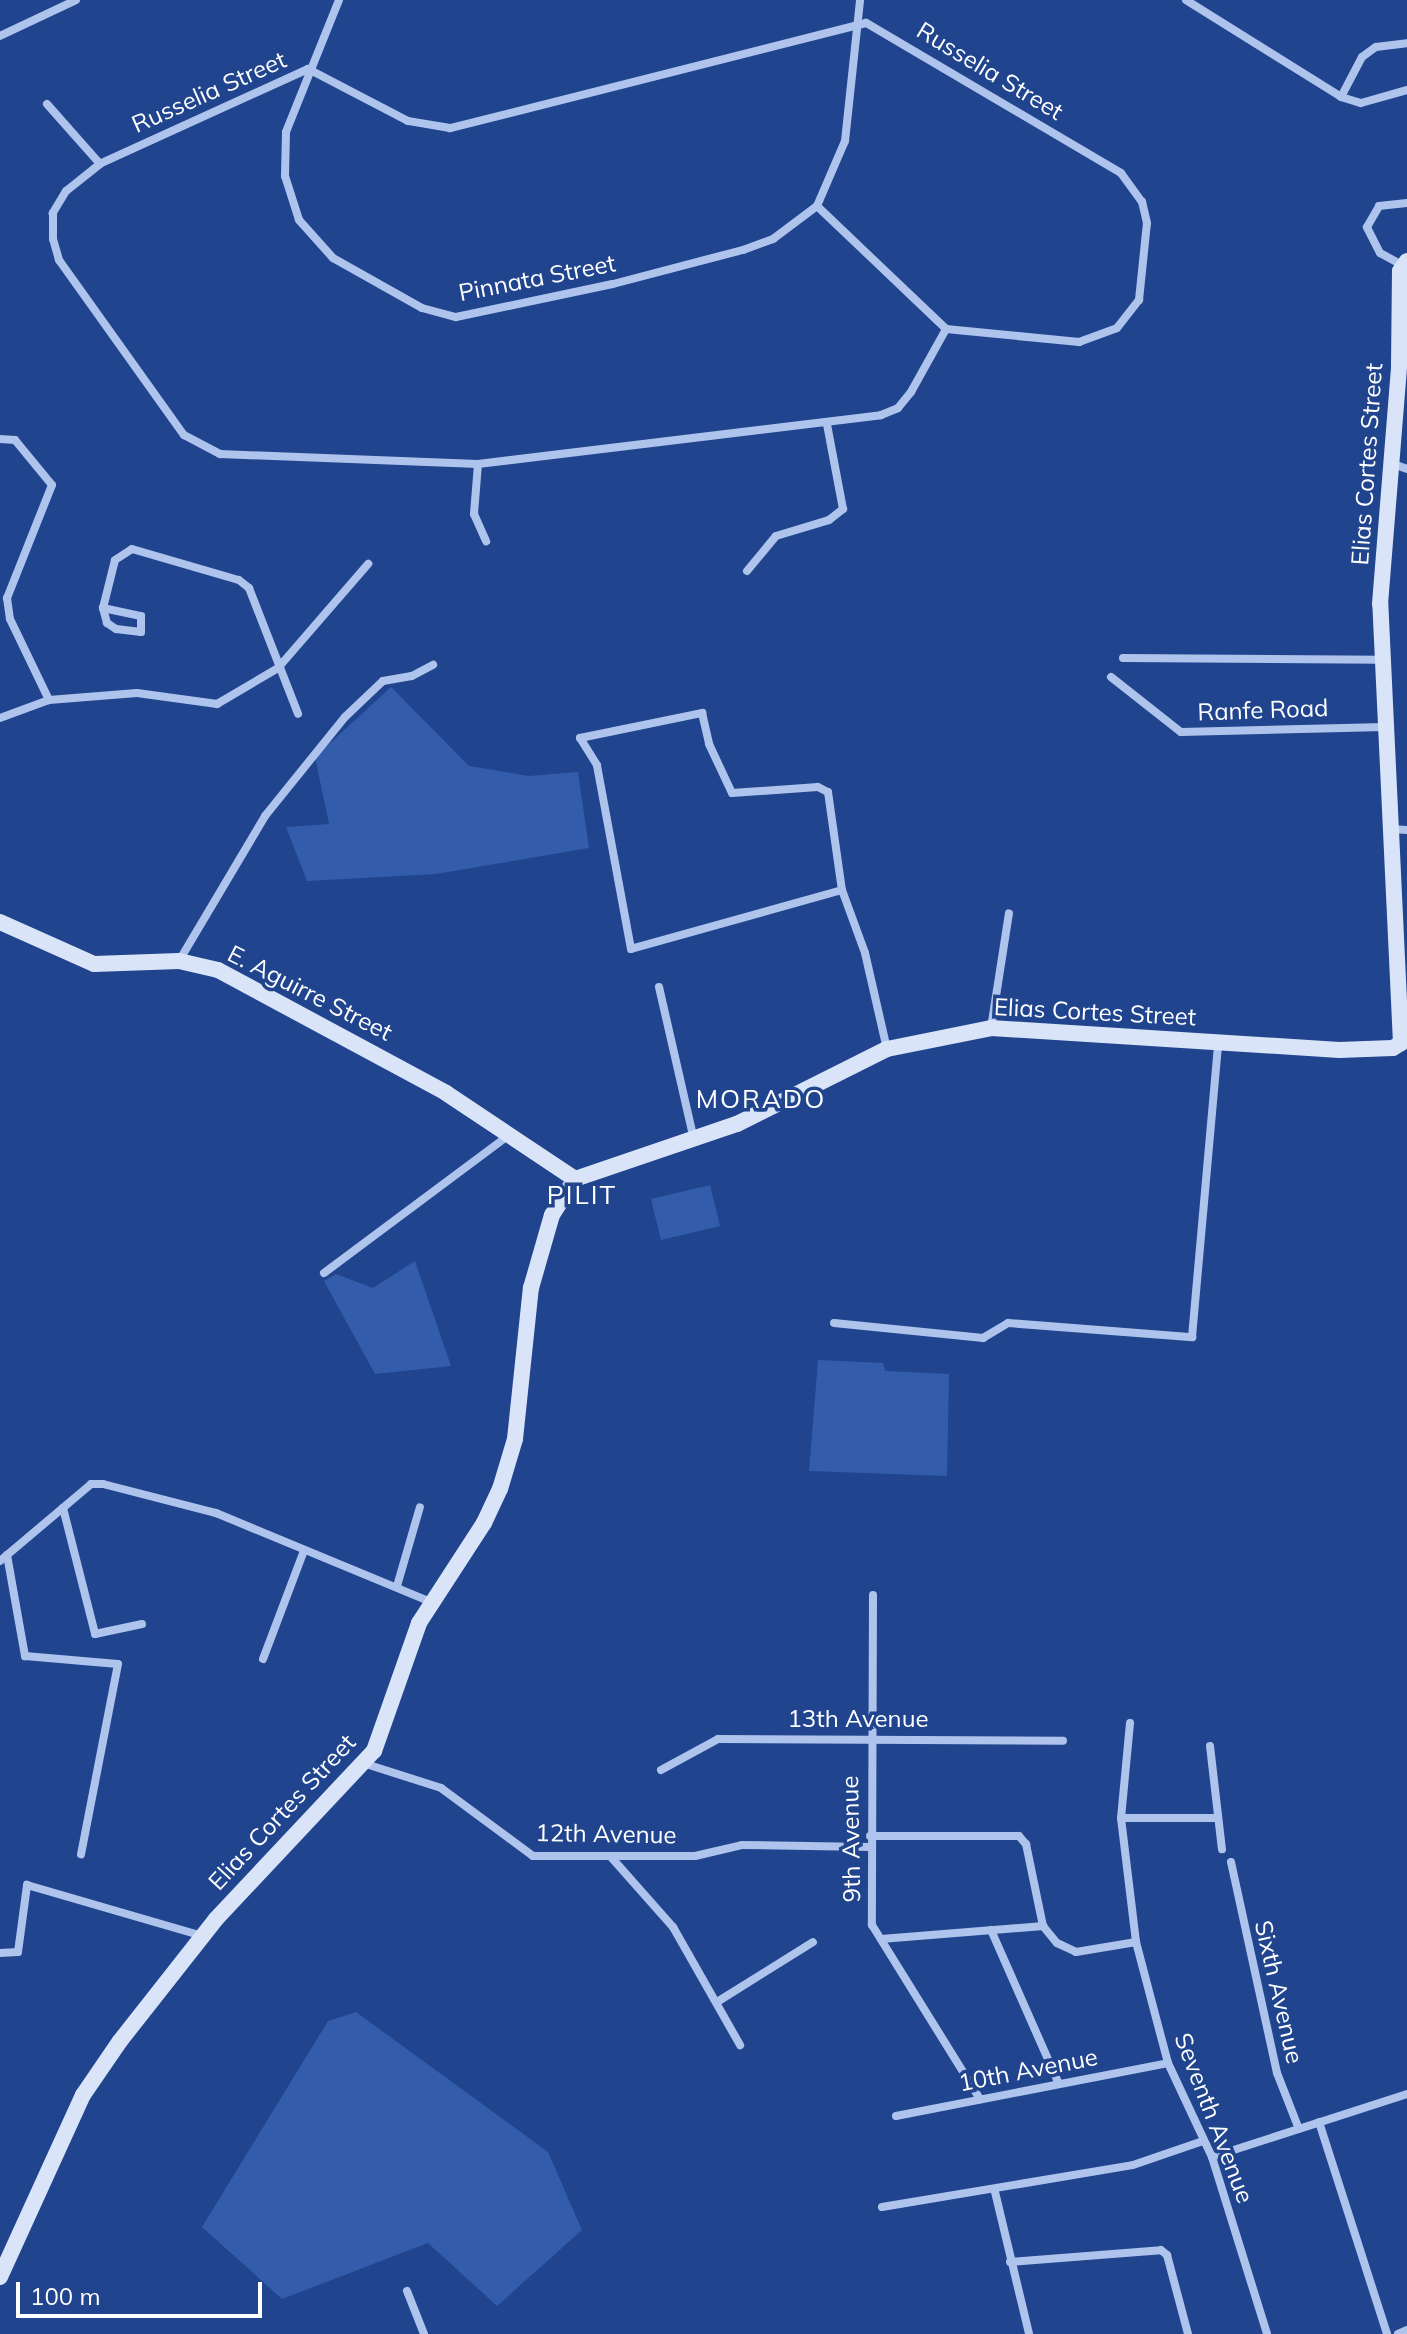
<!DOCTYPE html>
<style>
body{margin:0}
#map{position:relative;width:1407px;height:2334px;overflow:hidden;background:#20448d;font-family:Mulish,sans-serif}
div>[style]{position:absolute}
.green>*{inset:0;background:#335dab}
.street>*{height:8px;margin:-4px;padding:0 4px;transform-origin:4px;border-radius:4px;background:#aec4ec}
.secondary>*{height:16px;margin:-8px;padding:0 8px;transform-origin:8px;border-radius:8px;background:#dae4f9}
span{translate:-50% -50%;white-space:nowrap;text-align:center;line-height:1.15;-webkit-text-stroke:7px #20448d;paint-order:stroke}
.street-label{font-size:24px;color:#fff}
.neighbourhood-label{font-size:26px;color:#fff;letter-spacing:2px}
.scale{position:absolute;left:16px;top:2282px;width:246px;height:36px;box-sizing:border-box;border:4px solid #fff;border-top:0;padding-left:10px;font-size:24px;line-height:28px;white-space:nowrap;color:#fff;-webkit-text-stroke:6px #20448d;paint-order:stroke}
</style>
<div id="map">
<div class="green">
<div style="clip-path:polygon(391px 687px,469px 766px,529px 776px,578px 772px,589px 848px,436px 874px,307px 881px,286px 827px,329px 824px,315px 757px)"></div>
<div style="clip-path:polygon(710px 1185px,720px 1226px,661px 1240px,651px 1199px)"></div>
<div style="clip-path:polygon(415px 1261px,451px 1366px,375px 1374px,324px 1281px,336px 1274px,373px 1288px)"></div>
<div style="clip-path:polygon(818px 1360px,883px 1363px,885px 1371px,949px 1374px,947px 1476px,809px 1471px)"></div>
<div style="clip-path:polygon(356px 2012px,548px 2152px,582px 2230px,497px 2306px,428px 2243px,282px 2299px,202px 2227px,328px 2021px)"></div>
</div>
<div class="street">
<div style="left:339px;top:0;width:142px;rotate:111.9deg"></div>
<div style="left:286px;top:132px;width:44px;rotate:91.3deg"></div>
<div style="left:285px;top:176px;width:46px;rotate:72.3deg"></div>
<div style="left:299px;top:220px;width:51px;rotate:48.2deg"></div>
<div style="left:333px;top:258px;width:102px;rotate:29.3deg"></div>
<div style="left:422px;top:308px;width:35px;rotate:15deg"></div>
<div style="left:456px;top:317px;width:160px;rotate:-11.9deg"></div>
<div style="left:613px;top:284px;width:134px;rotate:-14.7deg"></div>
<div style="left:743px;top:250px;width:32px;rotate:-20deg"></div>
<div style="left:773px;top:239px;width:55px;rotate:-36.9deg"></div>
<div style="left:817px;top:206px;width:71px;rotate:-66.7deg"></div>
<div style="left:845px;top:141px;width:142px;rotate:-83.9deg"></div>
<div style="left:1186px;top:0;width:183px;rotate:32deg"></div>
<div style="left:1341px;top:97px;width:21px;rotate:17deg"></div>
<div style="left:1361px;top:103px;width:48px;rotate:-15.8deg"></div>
<div style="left:0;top:36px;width:84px;rotate:-25.3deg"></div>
<div style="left:1341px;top:97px;width:45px;rotate:-62.3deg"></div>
<div style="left:1362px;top:57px;width:17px;rotate:-36deg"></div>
<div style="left:1376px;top:47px;width:31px;rotate:-7deg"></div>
<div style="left:47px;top:104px;width:80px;rotate:48.5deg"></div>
<div style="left:817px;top:206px;width:178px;rotate:43.6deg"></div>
<div style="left:946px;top:329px;width:134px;rotate:5.6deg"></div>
<div style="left:1079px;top:342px;width:40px;rotate:-20.2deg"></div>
<div style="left:1117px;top:328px;width:36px;rotate:-52deg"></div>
<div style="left:1139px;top:300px;width:77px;rotate:-84.1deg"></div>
<div style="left:1147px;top:223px;width:22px;rotate:-103deg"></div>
<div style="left:1142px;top:202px;width:36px;rotate:-126deg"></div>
<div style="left:1121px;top:173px;width:296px;rotate:-149.5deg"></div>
<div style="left:866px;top:23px;width:429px;rotate:165.8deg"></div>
<div style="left:450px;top:128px;width:43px;rotate:-170.5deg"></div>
<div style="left:408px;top:121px;width:113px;rotate:-152.5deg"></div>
<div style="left:308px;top:69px;width:229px;rotate:155.5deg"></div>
<div style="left:100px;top:164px;width:43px;rotate:141.5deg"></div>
<div style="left:66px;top:191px;width:26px;rotate:121deg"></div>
<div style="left:53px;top:213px;width:26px;rotate:90deg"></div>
<div style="left:53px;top:239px;width:22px;rotate:74deg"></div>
<div style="left:59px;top:260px;width:215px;rotate:54.5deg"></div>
<div style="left:184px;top:435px;width:41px;rotate:27.8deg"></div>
<div style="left:220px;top:454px;width:258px;rotate:2.2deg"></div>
<div style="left:478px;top:464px;width:406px;rotate:-6.9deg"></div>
<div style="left:881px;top:415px;width:18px;rotate:-22deg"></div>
<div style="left:898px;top:408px;width:21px;rotate:-51deg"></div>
<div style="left:911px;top:392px;width:72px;rotate:-60.9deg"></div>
<div style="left:1402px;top:265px;width:25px;rotate:-151deg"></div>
<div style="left:1380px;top:253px;width:29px;rotate:-117deg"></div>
<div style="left:1367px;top:227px;width:24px;rotate:-60deg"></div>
<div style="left:1379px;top:206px;width:28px;rotate:-6deg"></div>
<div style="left:0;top:439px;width:15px;rotate:4deg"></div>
<div style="left:15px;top:440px;width:58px;rotate:50.6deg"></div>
<div style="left:52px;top:485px;width:122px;rotate:111.7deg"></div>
<div style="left:7px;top:598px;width:21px;rotate:82deg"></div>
<div style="left:10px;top:619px;width:90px;rotate:64.3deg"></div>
<div style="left:1390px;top:463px;width:18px;rotate:19deg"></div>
<div style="left:478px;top:464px;width:50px;rotate:94.6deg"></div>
<div style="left:474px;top:514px;width:30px;rotate:66deg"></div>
<div style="left:747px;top:571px;width:45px;rotate:-50.4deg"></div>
<div style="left:776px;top:536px;width:55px;rotate:-16.8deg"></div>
<div style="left:829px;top:520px;width:18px;rotate:-38deg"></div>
<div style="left:843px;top:509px;width:86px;rotate:-100.7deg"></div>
<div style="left:103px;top:608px;width:39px;rotate:12deg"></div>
<div style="left:141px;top:616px;width:16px;rotate:90deg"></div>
<div style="left:141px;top:632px;width:25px;rotate:-173deg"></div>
<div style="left:116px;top:629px;width:11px;rotate:-146deg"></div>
<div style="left:107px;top:623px;width:16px;rotate:-105deg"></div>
<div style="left:103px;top:608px;width:49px;rotate:-76deg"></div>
<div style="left:115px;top:560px;width:20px;rotate:-33deg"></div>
<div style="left:132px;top:549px;width:111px;rotate:16.2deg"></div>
<div style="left:239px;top:580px;width:13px;rotate:39deg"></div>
<div style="left:249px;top:588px;width:135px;rotate:68.7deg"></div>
<div style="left:1123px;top:658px;width:259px;rotate:0.4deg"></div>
<div style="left:1111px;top:677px;width:89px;rotate:38.2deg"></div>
<div style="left:1181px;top:732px;width:204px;rotate:-1.4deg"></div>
<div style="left:0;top:718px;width:52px;rotate:-20.2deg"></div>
<div style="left:49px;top:700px;width:88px;rotate:-4.5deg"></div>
<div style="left:137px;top:693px;width:81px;rotate:7.8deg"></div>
<div style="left:217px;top:704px;width:71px;rotate:-30.5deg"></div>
<div style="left:278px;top:668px;width:138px;rotate:-49.1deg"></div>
<div style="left:1389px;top:829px;width:18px;rotate:3deg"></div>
<div style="left:842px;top:890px;width:219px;rotate:164.4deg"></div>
<div style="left:631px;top:949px;width:187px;rotate:-100.5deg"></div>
<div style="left:597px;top:765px;width:32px;rotate:-122deg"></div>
<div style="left:580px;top:738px;width:125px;rotate:-11.6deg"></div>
<div style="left:702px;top:713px;width:32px;rotate:77deg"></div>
<div style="left:709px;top:744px;width:54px;rotate:64.9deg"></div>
<div style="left:732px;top:793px;width:86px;rotate:-4deg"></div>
<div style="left:818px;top:787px;width:11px;rotate:27deg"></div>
<div style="left:828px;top:792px;width:99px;rotate:81.9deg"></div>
<div style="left:842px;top:890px;width:67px;rotate:69.9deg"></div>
<div style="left:865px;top:953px;width:98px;rotate:77.1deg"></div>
<div style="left:179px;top:961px;width:169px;rotate:-59.3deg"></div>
<div style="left:265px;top:816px;width:127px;rotate:-51.1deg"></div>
<div style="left:345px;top:717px;width:52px;rotate:-43.5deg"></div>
<div style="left:383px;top:681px;width:29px;rotate:-10deg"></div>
<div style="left:412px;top:676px;width:24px;rotate:-28deg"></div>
<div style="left:659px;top:987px;width:157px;rotate:77.1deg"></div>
<div style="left:991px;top:1028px;width:116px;rotate:-81.1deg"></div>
<div style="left:324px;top:1273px;width:229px;rotate:-36.7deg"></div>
<div style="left:834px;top:1323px;width:150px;rotate:5.7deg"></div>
<div style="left:983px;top:1338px;width:29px;rotate:-31deg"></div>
<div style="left:1008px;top:1323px;width:185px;rotate:4.4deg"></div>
<div style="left:1192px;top:1337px;width:295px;rotate:-84.9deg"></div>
<div style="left:63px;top:1508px;width:130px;rotate:75.7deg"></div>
<div style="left:95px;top:1634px;width:48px;rotate:-12deg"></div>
<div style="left:7px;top:1555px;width:103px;rotate:79.9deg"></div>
<div style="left:25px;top:1656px;width:93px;rotate:4.9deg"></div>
<div style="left:118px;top:1664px;width:194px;rotate:101deg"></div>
<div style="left:0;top:1561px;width:119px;rotate:-40.2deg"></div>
<div style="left:91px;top:1484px;width:12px"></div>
<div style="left:103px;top:1484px;width:117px;rotate:14.4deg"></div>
<div style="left:216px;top:1513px;width:233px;rotate:22.5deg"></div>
<div style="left:397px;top:1586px;width:82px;rotate:-73.8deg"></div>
<div style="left:873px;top:1595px;width:330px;rotate:90.2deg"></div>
<div style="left:872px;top:1925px;width:205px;rotate:58.2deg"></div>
<div style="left:263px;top:1659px;width:113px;rotate:-69.3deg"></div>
<div style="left:1130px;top:1723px;width:95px;rotate:95.4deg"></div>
<div style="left:1121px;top:1818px;width:125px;rotate:83.1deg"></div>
<div style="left:1136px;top:1942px;width:125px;rotate:75.2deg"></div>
<div style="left:1168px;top:2063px;width:104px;rotate:64.9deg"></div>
<div style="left:1212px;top:2157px;width:185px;rotate:72.7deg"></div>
<div style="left:1210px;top:1746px;width:104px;rotate:83.4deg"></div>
<div style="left:366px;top:1764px;width:79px;rotate:17.7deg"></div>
<div style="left:441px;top:1788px;width:114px;rotate:36.5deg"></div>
<div style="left:533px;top:1856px;width:162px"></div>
<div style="left:695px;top:1856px;width:48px;rotate:-13.2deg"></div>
<div style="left:742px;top:1845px;width:128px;rotate:0.9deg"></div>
<div style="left:661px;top:1770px;width:65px;rotate:-28.5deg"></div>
<div style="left:718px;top:1739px;width:345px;rotate:0.3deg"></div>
<div style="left:1121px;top:1818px;width:97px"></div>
<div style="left:870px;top:1836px;width:149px"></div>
<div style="left:1019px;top:1836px;width:11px;rotate:49deg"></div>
<div style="left:1026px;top:1844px;width:84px;rotate:78.3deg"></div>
<div style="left:1043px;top:1926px;width:22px;rotate:51deg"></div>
<div style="left:1057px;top:1943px;width:21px;rotate:25deg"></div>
<div style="left:1076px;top:1952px;width:61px;rotate:-9.5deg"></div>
<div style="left:611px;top:1857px;width:94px;rotate:48.5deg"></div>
<div style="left:673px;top:1927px;width:136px;rotate:60.4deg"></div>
<div style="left:1231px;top:1862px;width:216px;rotate:77.7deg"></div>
<div style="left:1277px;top:2073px;width:60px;rotate:68.6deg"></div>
<div style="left:991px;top:1930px;width:168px;rotate:66.2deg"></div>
<div style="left:881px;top:1939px;width:163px;rotate:-4.6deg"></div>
<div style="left:0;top:1953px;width:18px;rotate:-3deg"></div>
<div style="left:18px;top:1952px;width:68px;rotate:-82.3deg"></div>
<div style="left:27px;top:1885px;width:182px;rotate:16.2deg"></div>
<div style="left:717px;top:2002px;width:113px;rotate:-32deg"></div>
<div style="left:896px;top:2116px;width:277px;rotate:-11deg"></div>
<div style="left:1319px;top:2122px;width:223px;rotate:72.2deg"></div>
<div style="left:1212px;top:2157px;width:205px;rotate:-17.9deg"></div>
<div style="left:995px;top:2192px;width:146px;rotate:76.5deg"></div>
<div style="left:882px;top:2207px;width:254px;rotate:-9.5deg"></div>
<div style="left:1133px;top:2165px;width:74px;rotate:-18.9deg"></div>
<div style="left:1010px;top:2262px;width:151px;rotate:-4.5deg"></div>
<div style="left:1161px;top:2250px;width:8px;rotate:40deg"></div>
<div style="left:1167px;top:2255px;width:82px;rotate:75.1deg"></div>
<div style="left:407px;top:2291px;width:46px;rotate:68.4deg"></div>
<div style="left:1398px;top:2334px;width:10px;rotate:-24deg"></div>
</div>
<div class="secondary">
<div style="left:0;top:922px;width:103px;rotate:24.1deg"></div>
<div style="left:94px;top:964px;width:85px;rotate:-2deg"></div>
<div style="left:179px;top:961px;width:40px;rotate:13deg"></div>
<div style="left:218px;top:970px;width:259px;rotate:28.3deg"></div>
<div style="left:446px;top:1093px;width:155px;rotate:33.7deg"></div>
<div style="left:0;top:2277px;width:200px;rotate:-65.5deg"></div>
<div style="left:83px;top:2095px;width:65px;rotate:-55.6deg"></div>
<div style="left:120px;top:2041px;width:155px;rotate:-51.8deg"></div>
<div style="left:216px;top:1919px;width:231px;rotate:-46.8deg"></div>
<div style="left:374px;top:1751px;width:136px;rotate:-70.6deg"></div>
<div style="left:419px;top:1623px;width:119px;rotate:-57deg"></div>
<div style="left:484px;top:1523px;width:38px;rotate:-65deg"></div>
<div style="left:500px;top:1489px;width:52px;rotate:-73.3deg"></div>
<div style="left:515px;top:1439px;width:152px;rotate:-84deg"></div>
<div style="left:531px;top:1288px;width:76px;rotate:-74deg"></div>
<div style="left:552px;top:1215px;width:43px;rotate:-57.4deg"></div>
<div style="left:575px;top:1179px;width:171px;rotate:-18.8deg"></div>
<div style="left:737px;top:1124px;width:168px;rotate:-26.6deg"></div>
<div style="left:887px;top:1049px;width:106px;rotate:-11.4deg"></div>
<div style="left:991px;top:1028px;width:349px;rotate:3.6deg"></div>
<div style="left:1339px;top:1050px;width:54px;rotate:-2.1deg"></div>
<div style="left:1393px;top:1048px;width:9px;rotate:-32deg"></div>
<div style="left:1401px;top:1043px;width:440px;rotate:-92.7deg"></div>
<div style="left:1380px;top:604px;width:239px;rotate:-85.4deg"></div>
<div style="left:1399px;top:366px;width:95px;rotate:-89.4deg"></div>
<div style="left:1400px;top:271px;width:12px;rotate:-55deg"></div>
</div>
<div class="street-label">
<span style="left:990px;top:71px;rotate:31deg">Russelia Street</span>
<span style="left:209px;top:92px;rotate:-24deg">Russelia Street</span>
<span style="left:537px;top:278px;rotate:-11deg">Pinnata Street</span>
<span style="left:1367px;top:464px;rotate:-86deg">Elias Cortes Street</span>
<span style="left:1263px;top:710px;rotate:-2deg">Ranfe Road</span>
<span style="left:310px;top:993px;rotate:27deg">E. Aguirre Street</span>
<span style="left:1095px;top:1012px;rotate:3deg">Elias Cortes Street</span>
<span style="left:858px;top:1719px">13th Avenue</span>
<span style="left:282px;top:1812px;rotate:-47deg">Elias Cortes Street</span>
<span style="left:606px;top:1834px;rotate:1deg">12th Avenue</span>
<span style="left:851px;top:1839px;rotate:-91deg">9th Avenue</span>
<span style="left:1279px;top:1992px;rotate:77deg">Sixth Avenue</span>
<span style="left:1028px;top:2070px;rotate:-11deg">10th Avenue</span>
<span style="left:1214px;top:2118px;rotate:69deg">Seventh Avenue</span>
</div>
<div class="neighbourhood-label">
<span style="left:761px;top:1099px">MORADO</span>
<span style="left:582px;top:1195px">PILIT</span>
</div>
<div class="scale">100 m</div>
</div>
